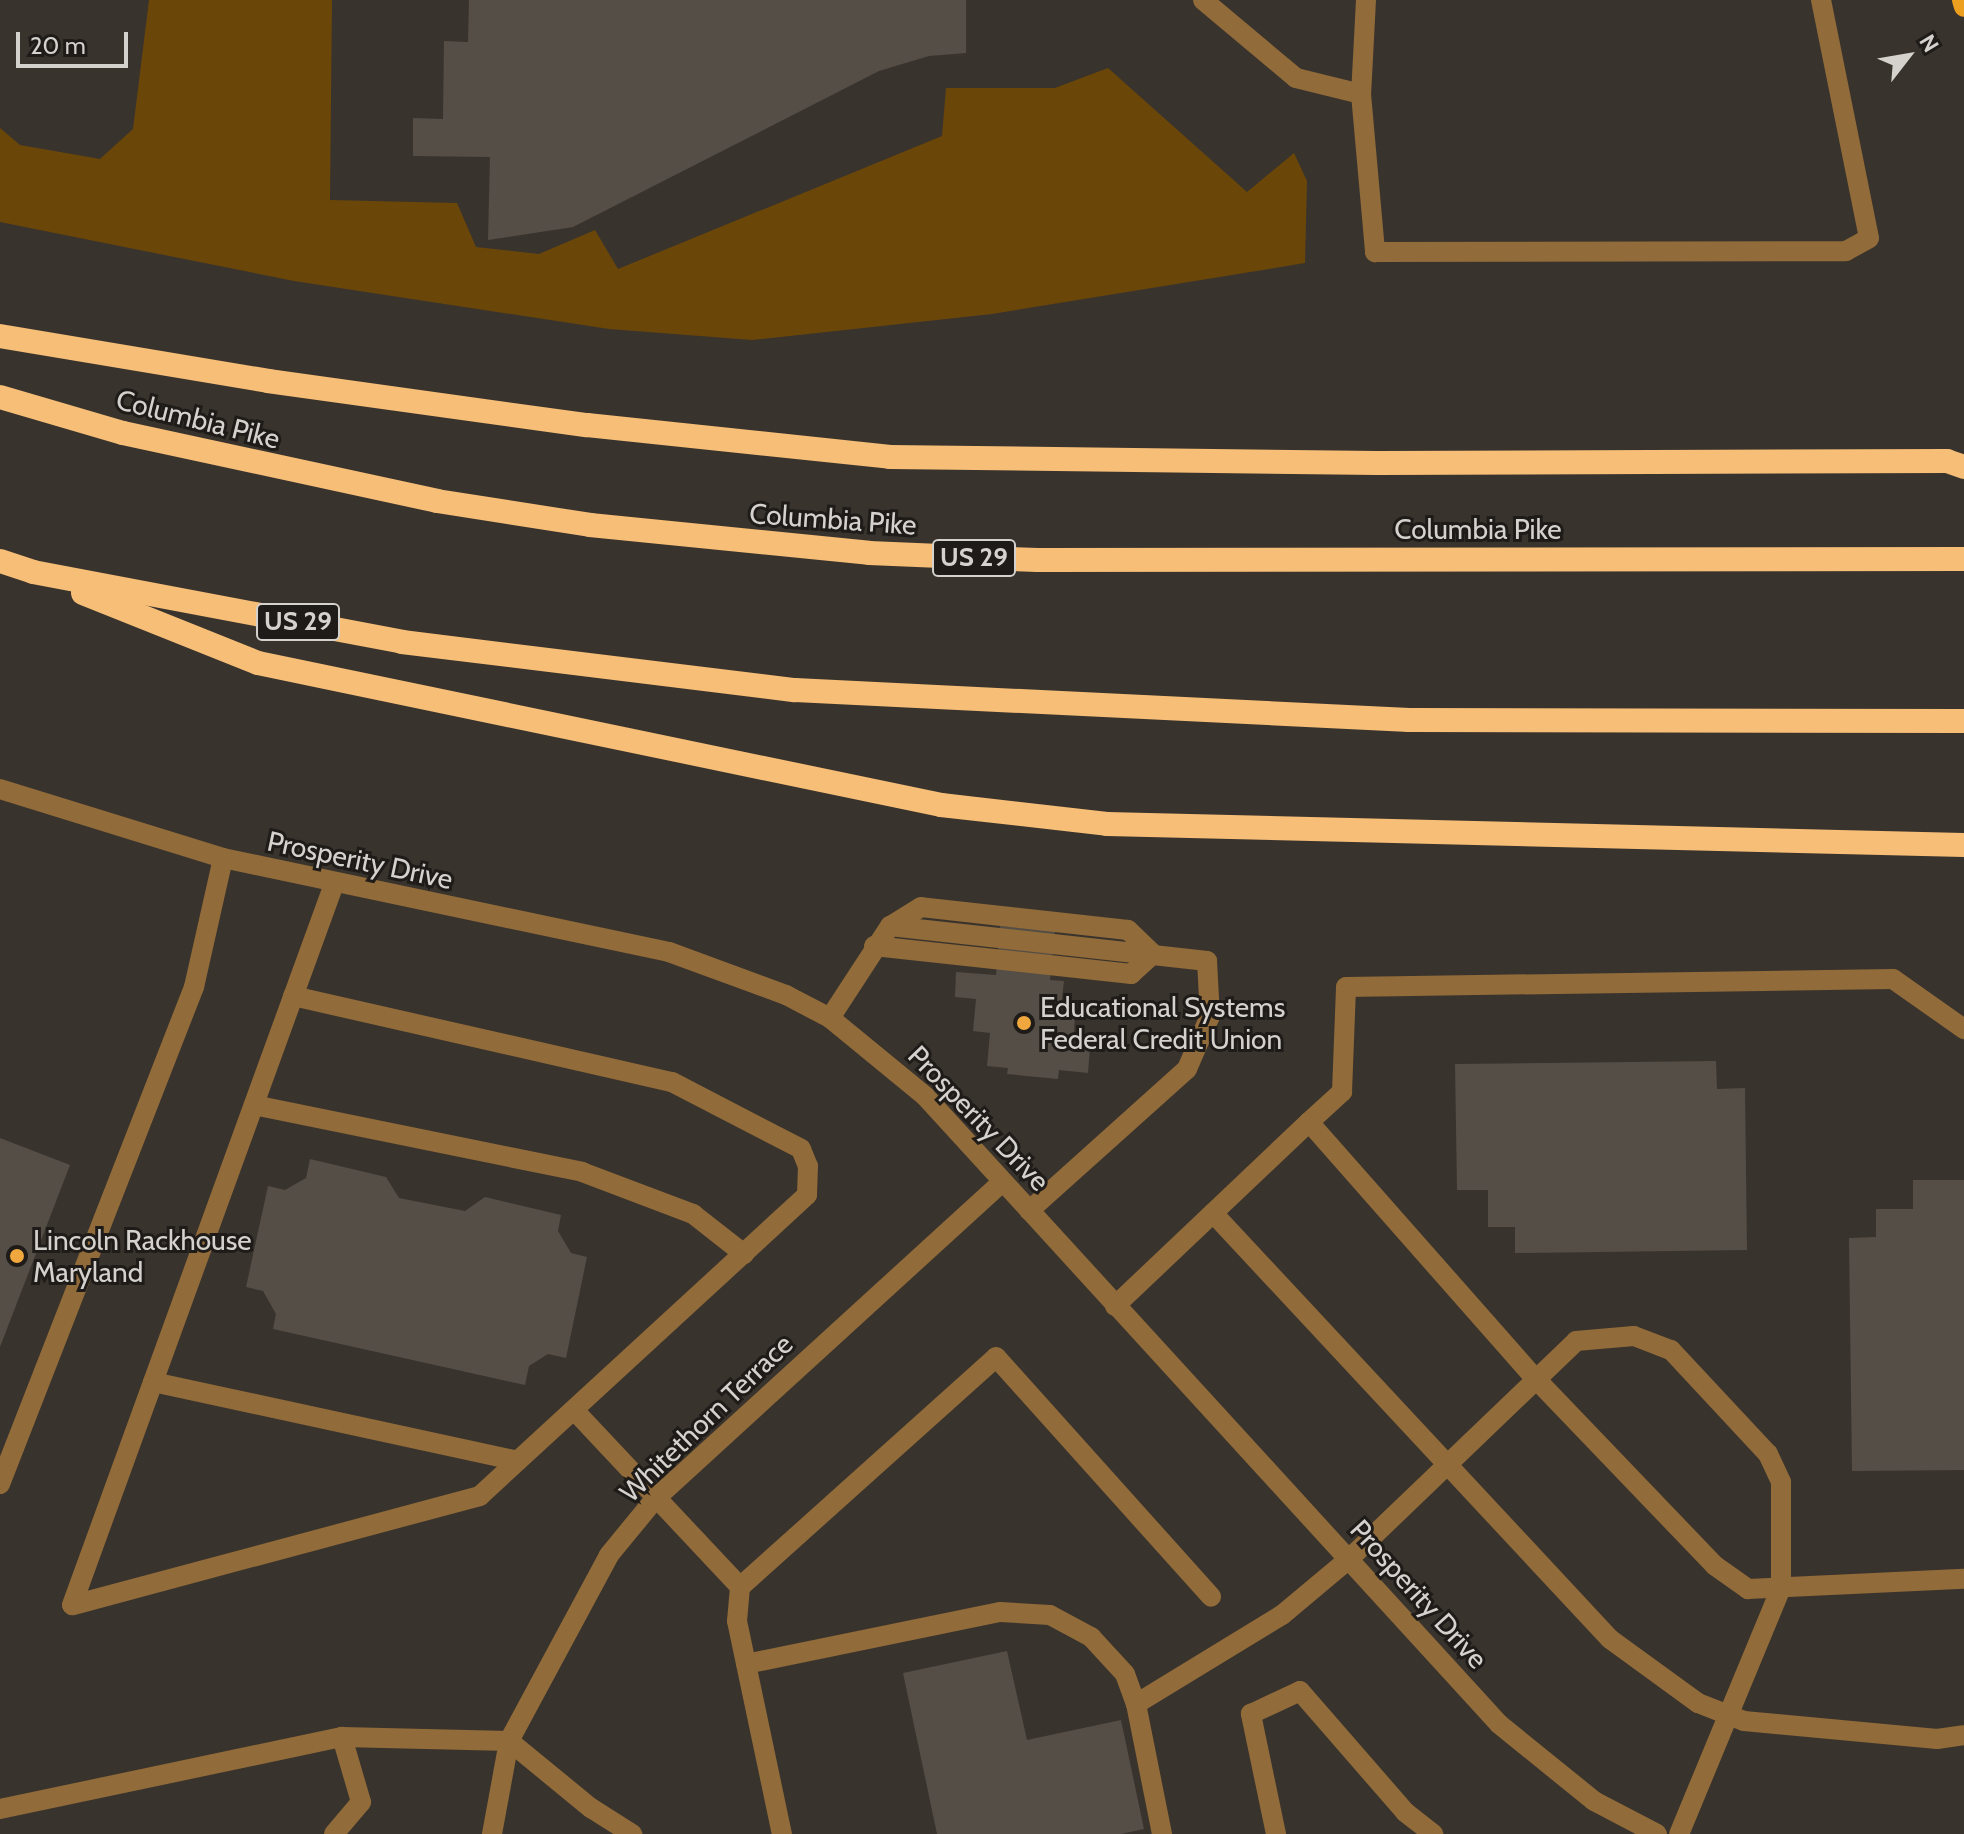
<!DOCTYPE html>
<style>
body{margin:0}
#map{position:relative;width:1964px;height:1834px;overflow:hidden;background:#39332d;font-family:Cabin,sans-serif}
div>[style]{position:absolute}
.green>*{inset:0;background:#6b4609}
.building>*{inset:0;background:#544e47}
.minor>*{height:20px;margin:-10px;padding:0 10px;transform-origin:10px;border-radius:10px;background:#916b39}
.major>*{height:20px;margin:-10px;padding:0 10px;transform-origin:10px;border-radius:10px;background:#ed9f20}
.highway>*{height:24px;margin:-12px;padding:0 12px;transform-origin:12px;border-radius:12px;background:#f6be77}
.dots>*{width:22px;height:22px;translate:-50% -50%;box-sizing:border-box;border:4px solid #1e1b18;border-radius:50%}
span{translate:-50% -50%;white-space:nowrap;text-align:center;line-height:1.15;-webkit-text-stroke:6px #1e1b18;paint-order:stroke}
.shield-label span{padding:2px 6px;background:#1e1b18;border:2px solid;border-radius:6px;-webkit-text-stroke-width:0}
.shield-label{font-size:26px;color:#d5d2ce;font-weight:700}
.street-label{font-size:28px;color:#d5d2ce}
.poi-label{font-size:28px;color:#d5d2ce}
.left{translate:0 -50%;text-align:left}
.north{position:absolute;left:1868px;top:16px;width:80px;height:80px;-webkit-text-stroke:6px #1e1b18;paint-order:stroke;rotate:59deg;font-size:22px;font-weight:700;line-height:32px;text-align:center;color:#d5d2ce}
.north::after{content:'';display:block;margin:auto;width:28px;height:36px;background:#d5d2ce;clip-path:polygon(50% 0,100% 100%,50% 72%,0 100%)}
.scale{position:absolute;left:16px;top:32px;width:112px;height:36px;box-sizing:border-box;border:4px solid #d5d2ce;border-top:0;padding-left:10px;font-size:24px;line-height:28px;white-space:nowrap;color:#d5d2ce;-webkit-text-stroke:6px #1e1b18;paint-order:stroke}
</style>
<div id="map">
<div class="green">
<div style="clip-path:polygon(149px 0,332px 0,330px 200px,457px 203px,476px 247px,539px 254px,595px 230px,618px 269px,942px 136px,946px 88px,1055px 88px,1108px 68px,1247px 192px,1294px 153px,1307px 181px,1305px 263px,992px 314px,752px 340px,609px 329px,294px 281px,0 222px,0 128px,20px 145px,100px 159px,133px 129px)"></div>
</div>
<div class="building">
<div style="clip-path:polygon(469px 0,966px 0,966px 53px,929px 56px,879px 71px,573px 227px,488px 240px,490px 157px,413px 156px,413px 118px,443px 119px,444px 41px,468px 42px)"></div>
<div style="clip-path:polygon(1000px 926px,1055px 931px,1050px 980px,1064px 981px,1060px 1014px,1075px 1015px,1073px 1047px,1090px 1048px,1088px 1073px,1059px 1070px,1058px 1079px,1007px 1074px,1008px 1068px,987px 1066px,990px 1033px,973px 1031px,976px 999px,955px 997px,956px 972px,996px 975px)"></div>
<div style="clip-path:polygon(1716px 1061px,1717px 1089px,1745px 1088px,1747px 1250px,1515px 1253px,1515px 1227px,1488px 1227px,1488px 1190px,1457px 1190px,1455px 1064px)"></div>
<div style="clip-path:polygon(0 1138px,70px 1165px,0 1347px)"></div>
<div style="clip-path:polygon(310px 1159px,386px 1177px,399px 1198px,465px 1211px,485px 1197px,561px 1215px,558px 1231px,571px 1253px,587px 1257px,566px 1358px,548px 1354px,529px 1366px,525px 1385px,273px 1329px,276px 1314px,263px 1291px,246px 1287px,268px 1186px,285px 1190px,306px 1178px)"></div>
<div style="clip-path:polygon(1913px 1180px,1964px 1180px,1964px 1470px,1852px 1471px,1849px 1238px,1876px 1237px,1876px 1209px,1913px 1209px)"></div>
<div style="clip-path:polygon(1007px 1651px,1027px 1740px,1121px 1720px,1144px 1829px,1121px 1834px,937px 1834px,903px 1673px)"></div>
</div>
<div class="minor">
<div style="left:1203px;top:0;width:121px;rotate:40deg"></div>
<div style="left:1296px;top:78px;width:67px;rotate:13.8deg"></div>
<div style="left:1366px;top:0;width:94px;rotate:93deg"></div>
<div style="left:1361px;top:94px;width:159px;rotate:84.9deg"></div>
<div style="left:1375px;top:252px;width:471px;rotate:-0.1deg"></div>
<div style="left:1846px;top:251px;width:26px;rotate:-29deg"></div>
<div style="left:1869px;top:238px;width:243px;rotate:-101.4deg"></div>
<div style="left:0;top:789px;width:233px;rotate:17.2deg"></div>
<div style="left:223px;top:858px;width:456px;rotate:11.9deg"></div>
<div style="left:669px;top:952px;width:125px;rotate:20.2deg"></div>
<div style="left:786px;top:995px;width:50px;rotate:27.6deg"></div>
<div style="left:830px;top:1018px;width:123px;rotate:39.4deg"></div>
<div style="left:925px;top:1096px;width:851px;rotate:47.57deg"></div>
<div style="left:1499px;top:1724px;width:122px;rotate:39deg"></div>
<div style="left:1594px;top:1801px;width:71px;rotate:27.6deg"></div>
<div style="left:874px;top:946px;width:259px;rotate:6.2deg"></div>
<div style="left:1131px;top:974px;width:30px;rotate:-42deg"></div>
<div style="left:1153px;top:954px;width:35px;rotate:-136deg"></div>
<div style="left:1128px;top:930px;width:208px;rotate:-173.7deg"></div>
<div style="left:921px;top:907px;width:36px;rotate:148deg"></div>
<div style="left:293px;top:996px;width:389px;rotate:12.8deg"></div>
<div style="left:672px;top:1082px;width:145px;rotate:27.4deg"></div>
<div style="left:801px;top:1149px;width:18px;rotate:68deg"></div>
<div style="left:808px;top:1166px;width:29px;rotate:92deg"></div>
<div style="left:807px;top:1195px;width:444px;rotate:137.4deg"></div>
<div style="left:480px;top:1496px;width:422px;rotate:165deg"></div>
<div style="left:72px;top:1605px;width:767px;rotate:-70.03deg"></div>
<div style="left:830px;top:1018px;width:110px;rotate:-56.9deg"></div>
<div style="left:890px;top:926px;width:319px;rotate:6.3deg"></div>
<div style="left:1207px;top:961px;width:55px;rotate:86.9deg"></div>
<div style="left:1210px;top:1016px;width:58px;rotate:113.5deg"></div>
<div style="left:1187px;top:1069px;width:212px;rotate:138.1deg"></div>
<div style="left:254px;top:1105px;width:335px;rotate:11.5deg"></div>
<div style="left:582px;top:1172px;width:119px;rotate:20.7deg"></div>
<div style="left:693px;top:1214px;width:65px;rotate:38.1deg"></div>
<div style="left:1309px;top:1122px;width:45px;rotate:-42.3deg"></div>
<div style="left:1342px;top:1092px;width:105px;rotate:-87.8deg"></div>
<div style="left:1346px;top:987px;width:547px;rotate:-0.84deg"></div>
<div style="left:1893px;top:979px;width:87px;rotate:35.2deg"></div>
<div style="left:1213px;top:1213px;width:582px;rotate:47.02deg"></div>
<div style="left:1610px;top:1639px;width:109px;rotate:36deg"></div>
<div style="left:1698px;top:1703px;width:49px;rotate:21.4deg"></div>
<div style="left:1744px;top:1721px;width:194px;rotate:5.3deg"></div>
<div style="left:1937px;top:1739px;width:27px;rotate:-8deg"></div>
<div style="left:1115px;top:1306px;width:267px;rotate:-43.5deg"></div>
<div style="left:1309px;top:1122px;width:340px;rotate:48.6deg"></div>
<div style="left:1534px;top:1377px;width:260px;rotate:46.2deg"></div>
<div style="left:1714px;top:1565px;width:42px;rotate:35.2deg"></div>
<div style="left:1748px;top:1589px;width:216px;rotate:-2.7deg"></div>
<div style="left:153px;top:1382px;width:373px;rotate:12.2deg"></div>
<div style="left:574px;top:1410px;width:243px;rotate:46.8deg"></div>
<div style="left:740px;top:1587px;width:34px;rotate:95deg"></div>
<div style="left:737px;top:1621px;width:218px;rotate:78.1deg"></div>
<div style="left:0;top:1484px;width:534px;rotate:-68.68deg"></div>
<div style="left:194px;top:987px;width:132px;rotate:-77.3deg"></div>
<div style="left:740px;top:1587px;width:344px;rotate:-41.9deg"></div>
<div style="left:996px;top:1357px;width:322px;rotate:48.1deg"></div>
<div style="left:746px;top:1664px;width:259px;rotate:-11.6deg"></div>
<div style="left:1000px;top:1612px;width:50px;rotate:3.4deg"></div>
<div style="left:1050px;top:1615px;width:47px;rotate:28.2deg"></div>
<div style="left:1091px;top:1637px;width:50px;rotate:47.4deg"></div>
<div style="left:1125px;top:1674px;width:32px;rotate:70deg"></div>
<div style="left:0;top:1809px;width:349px;rotate:-11.9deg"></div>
<div style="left:342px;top:1737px;width:167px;rotate:1.4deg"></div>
<div style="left:509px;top:1741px;width:106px;rotate:39.3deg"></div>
<div style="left:591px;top:1808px;width:49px;rotate:32.4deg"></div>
<div style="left:334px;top:1834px;width:42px;rotate:-49.8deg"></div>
<div style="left:361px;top:1802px;width:68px;rotate:-106.3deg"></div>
<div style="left:492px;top:1834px;width:95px;rotate:-79.6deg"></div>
<div style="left:509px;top:1741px;width:211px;rotate:-61.7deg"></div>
<div style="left:609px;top:1555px;width:72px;rotate:-50.6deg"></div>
<div style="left:655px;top:1499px;width:470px;rotate:-42.4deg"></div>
<div style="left:1162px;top:1834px;width:133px;rotate:-101.3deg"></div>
<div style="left:1136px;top:1704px;width:171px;rotate:-31.4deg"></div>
<div style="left:1282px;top:1615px;width:87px;rotate:-39.9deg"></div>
<div style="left:1349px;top:1559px;width:315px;rotate:-43.8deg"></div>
<div style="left:1576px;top:1341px;width:58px;rotate:-4.9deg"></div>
<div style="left:1634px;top:1336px;width:40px;rotate:21deg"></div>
<div style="left:1671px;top:1350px;width:142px;rotate:47deg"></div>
<div style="left:1768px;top:1454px;width:31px;rotate:65deg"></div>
<div style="left:1781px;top:1482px;width:106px;rotate:90deg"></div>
<div style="left:1781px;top:1588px;width:266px;rotate:112.5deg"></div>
<div style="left:1276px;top:1834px;width:123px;rotate:-101.8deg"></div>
<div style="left:1251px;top:1714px;width:54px;rotate:-25.1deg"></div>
<div style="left:1300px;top:1691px;width:160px;rotate:49deg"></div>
<div style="left:1405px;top:1812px;width:36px;rotate:38deg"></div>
</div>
<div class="major">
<div style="left:1962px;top:0;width:7px;rotate:74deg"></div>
</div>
<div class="highway">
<div style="left:0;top:336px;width:272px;rotate:9.5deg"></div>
<div style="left:268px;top:381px;width:322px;rotate:7.9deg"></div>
<div style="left:587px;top:425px;width:305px;rotate:6deg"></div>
<div style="left:890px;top:457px;width:488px;rotate:0.7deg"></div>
<div style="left:1378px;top:463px;width:569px;rotate:-0.2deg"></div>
<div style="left:1947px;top:461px;width:18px;rotate:19deg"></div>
<div style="left:0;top:397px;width:128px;rotate:16.3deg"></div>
<div style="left:123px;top:433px;width:321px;rotate:12.2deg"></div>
<div style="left:437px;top:501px;width:155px;rotate:8.9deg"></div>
<div style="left:590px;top:525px;width:280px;rotate:5.7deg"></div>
<div style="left:869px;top:553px;width:169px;rotate:2.4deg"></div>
<div style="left:1038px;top:560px;width:926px;rotate:-0.06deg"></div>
<div style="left:0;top:561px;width:35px;rotate:18deg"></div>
<div style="left:33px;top:572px;width:376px;rotate:10.7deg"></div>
<div style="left:402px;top:642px;width:396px;rotate:7deg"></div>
<div style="left:795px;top:690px;width:615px;rotate:2.8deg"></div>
<div style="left:1409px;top:720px;width:555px;rotate:0.1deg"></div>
<div style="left:83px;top:593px;width:188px;rotate:21.8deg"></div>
<div style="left:258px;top:663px;width:698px;rotate:11.74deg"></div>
<div style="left:941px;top:805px;width:167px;rotate:6.5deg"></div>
<div style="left:1107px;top:824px;width:857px;rotate:1.4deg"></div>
</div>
<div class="dots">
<div style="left:1024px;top:1023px;background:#efa73e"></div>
<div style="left:17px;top:1256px;background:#efa73e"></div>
</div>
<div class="shield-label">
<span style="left:974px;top:558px">US 29</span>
<span style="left:298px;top:622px">US 29</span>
</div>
<div class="street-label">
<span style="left:198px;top:419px;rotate:14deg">Columbia Pike</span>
<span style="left:833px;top:519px;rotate:4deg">Columbia Pike</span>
<span style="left:1478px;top:529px">Columbia Pike</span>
<span style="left:360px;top:860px;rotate:12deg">Prosperity Drive</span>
<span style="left:979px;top:1118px;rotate:46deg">Prosperity Drive</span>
<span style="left:706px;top:1418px;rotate:-44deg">Whitethorn Terrace</span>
<span style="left:1419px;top:1594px;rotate:48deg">Prosperity Drive</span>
</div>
<div class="poi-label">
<span class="left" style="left:1040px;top:1023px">Educational Systems<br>Federal Credit Union</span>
<span class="left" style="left:33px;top:1256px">Lincoln Rackhouse<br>Maryland</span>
</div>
<div class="north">N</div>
<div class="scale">20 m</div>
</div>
